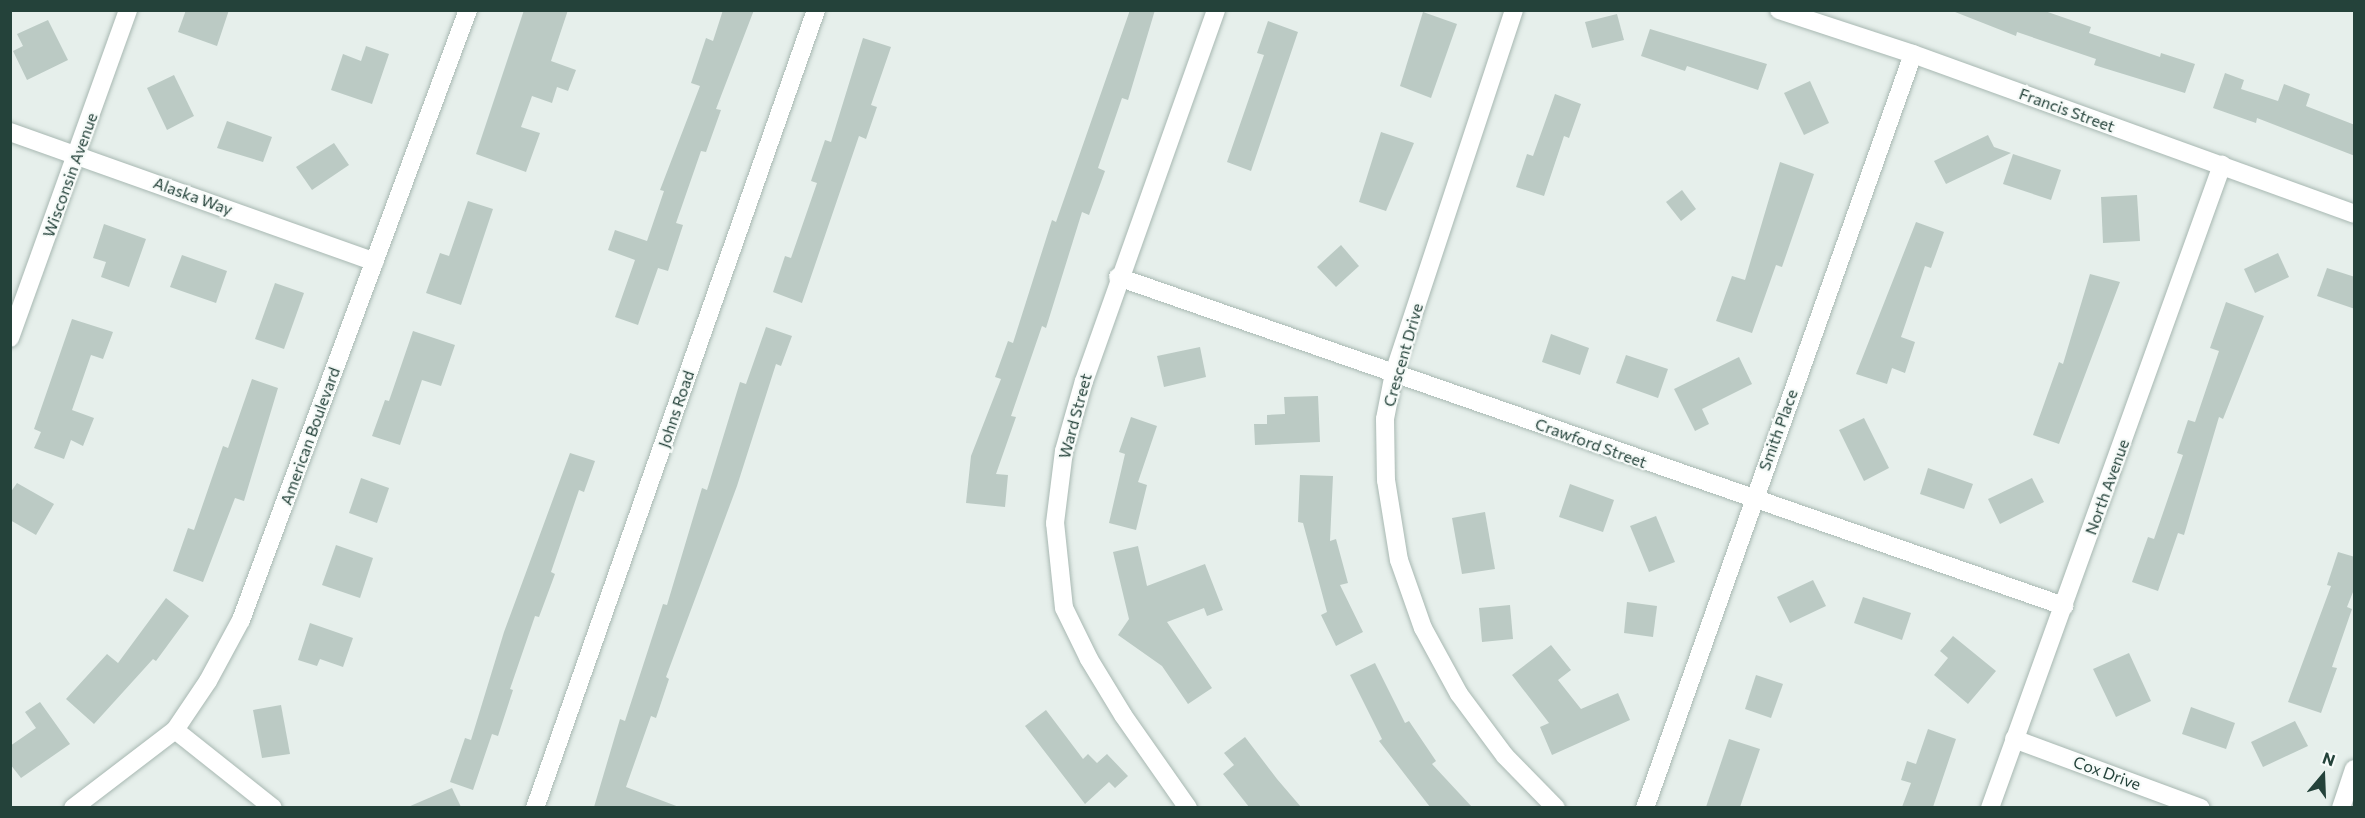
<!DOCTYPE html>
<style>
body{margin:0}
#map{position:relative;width:2365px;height:818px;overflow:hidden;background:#e6efeb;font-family:Commissioner,sans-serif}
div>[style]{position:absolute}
.building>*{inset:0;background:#bbcac4}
.roads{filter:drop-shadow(0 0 2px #a8b8b2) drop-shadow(0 0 2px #a8b8b2)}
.street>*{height:18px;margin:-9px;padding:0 9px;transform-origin:9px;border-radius:9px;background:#fff}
span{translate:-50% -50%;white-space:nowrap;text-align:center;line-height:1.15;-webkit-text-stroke:4.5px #f7fbf9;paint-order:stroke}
.street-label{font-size:16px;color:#24423a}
.frame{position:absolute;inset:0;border:12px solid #24423a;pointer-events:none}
.north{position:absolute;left:2293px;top:746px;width:60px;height:60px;-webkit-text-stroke:4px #f7fbf9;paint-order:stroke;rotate:19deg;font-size:16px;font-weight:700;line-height:24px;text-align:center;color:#24423a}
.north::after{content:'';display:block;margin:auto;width:21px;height:27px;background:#24423a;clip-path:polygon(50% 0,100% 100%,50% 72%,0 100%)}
</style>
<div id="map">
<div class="building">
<div style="clip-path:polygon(186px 10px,229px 10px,217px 46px,178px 32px)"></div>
<div style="clip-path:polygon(524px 10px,568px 10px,551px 61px,576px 70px,568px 91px,557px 87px,552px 103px,532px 96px,521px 127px,540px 133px,526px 172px,476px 154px)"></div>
<div style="clip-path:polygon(723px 10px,754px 10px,716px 109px,721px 110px,706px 152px,701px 151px,676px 223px,683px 225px,668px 271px,658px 268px,638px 325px,615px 317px,635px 260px,608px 250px,615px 230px,647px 241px,664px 191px,660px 190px,700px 86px,691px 83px,706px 38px,713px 41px)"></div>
<div style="clip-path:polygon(1130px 10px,1155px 10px,1128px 100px,1122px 98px,1098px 168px,1105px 171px,1089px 215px,1082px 212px,1046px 328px,1042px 326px,1011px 416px,1016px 417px,996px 474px,1008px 475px,1005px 507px,966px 503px,971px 456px,1001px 379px,995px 377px,1008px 341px,1013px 343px,1052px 220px,1056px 222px)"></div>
<div style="clip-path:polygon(1950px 10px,2042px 10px,2091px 27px,2089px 33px,2160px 57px,2161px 53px,2195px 64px,2185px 93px,2094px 65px,2096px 59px,2017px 32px,2016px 36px)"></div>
<div style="clip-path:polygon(1423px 12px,1457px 24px,1431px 98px,1400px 86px)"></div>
<div style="clip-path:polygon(1617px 14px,1624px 40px,1592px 48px,1585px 22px)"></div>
<div style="clip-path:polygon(48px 20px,68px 60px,27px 80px,13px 51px,23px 46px,17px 34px)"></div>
<div style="clip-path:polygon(1268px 21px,1298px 32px,1251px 171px,1227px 162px,1264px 55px,1257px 53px)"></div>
<div style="clip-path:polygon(1650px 29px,1767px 64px,1758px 90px,1687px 66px,1685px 71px,1641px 56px)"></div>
<div style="clip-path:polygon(863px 38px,891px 47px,871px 105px,877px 107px,866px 139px,859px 136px,802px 303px,773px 292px,785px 256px,791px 258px,817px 183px,811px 181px,825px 140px,831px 142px)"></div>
<div style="clip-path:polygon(366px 46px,389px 54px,372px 104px,331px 90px,343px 54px,361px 61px)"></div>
<div style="clip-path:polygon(2225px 73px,2244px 80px,2241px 89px,2278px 101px,2284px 84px,2310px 94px,2306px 106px,2355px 125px,2355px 156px,2257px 118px,2256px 123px,2213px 108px)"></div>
<div style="clip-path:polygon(174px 75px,194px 116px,167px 130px,147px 88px)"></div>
<div style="clip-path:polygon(1810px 81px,1829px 123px,1804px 135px,1784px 93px)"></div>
<div style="clip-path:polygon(1555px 94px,1581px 104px,1569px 138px,1564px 136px,1544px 196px,1516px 187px,1527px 154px,1533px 156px)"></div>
<div style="clip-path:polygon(227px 121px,272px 137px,263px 162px,217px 148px)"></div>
<div style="clip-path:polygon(1381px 132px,1414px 143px,1386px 211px,1359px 202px)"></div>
<div style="clip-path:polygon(1988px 135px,1994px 147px,2011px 153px,1946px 184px,1934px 161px)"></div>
<div style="clip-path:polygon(334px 143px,349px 165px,312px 190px,296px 167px)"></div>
<div style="clip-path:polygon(2013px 154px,2061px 170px,2051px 200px,2003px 184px)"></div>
<div style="clip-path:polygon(1780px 162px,1814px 174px,1782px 267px,1776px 265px,1752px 333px,1716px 321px,1732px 276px,1745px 280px)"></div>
<div style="clip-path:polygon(1682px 190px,1696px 209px,1681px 221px,1666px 202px)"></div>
<div style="clip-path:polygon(2137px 195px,2140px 241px,2103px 243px,2101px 197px)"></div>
<div style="clip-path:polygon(468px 201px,493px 209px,461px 305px,426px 293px,440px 253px,449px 256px)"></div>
<div style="clip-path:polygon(1916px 222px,1944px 232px,1931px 268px,1925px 266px,1901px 337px,1915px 342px,1905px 373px,1892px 368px,1887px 384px,1856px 374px)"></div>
<div style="clip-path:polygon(104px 224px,146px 239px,129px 287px,101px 277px,106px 262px,93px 258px)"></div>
<div style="clip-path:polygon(1341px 245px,1359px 266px,1336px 287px,1317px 267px)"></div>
<div style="clip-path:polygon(2278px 253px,2289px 277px,2255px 293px,2244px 269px)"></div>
<div style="clip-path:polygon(182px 255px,227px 271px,216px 303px,170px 287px)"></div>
<div style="clip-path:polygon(2327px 268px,2355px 277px,2355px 309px,2317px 296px)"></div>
<div style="clip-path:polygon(2090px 274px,2120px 282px,2059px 444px,2033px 435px,2059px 362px,2063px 364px)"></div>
<div style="clip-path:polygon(275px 283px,304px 293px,284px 349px,255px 339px)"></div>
<div style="clip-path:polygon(2226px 302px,2264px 316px,2223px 419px,2219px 417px,2184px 535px,2178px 533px,2158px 591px,2132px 582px,2148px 537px,2154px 539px,2183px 455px,2177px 453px,2188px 420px,2195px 422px,2219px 351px,2210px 348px)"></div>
<div style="clip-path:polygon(72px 319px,113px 332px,103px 359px,91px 355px,72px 410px,94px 418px,83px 446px,71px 440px,64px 459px,34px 448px,41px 432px,34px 429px)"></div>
<div style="clip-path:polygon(766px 327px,792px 336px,781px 366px,776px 364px,737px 486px,666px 677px,669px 679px,656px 718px,651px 716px,626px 787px,679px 807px,594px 807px,620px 719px,625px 721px,663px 604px,667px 605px,702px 488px,707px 490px,740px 382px,746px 384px)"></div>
<div style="clip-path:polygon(413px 331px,455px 345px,441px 386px,422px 380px,400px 445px,372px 436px,385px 400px,389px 401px)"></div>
<div style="clip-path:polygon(1551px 334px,1589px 348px,1580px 375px,1542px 362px)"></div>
<div style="clip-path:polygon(1200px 347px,1206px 377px,1164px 387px,1157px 356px)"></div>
<div style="clip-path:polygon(1626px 355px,1668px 369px,1658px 398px,1616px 383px)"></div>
<div style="clip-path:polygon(1739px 357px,1752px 384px,1702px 409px,1709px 424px,1695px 431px,1674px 389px)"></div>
<div style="clip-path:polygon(252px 379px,278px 388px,244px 501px,235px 498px,203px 582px,173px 571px,188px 528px,194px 530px,223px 446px,228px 448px)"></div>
<div style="clip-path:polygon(1318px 396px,1320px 442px,1255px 445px,1254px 424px,1267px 424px,1267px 415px,1285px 414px,1284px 397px)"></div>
<div style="clip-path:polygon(1131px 417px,1157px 426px,1138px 482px,1147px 485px,1136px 530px,1109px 523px,1125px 454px,1119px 452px)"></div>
<div style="clip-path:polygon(1864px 418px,1889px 468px,1864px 481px,1839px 430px)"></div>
<div style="clip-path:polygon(570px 453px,595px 461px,584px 492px,579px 490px,551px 572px,555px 574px,539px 617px,535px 616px,510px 689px,513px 690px,498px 736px,492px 734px,473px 790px,450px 782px,465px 738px,471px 740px,504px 632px)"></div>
<div style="clip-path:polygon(1928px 468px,1973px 484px,1964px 509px,1920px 494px)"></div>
<div style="clip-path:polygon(1300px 475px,1333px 476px,1330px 541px,1336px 539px,1348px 583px,1340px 585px,1363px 632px,1336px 646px,1321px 615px,1327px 612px,1303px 523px,1298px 522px)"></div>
<div style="clip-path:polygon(361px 478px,389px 488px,377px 523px,349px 513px)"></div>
<div style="clip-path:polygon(2032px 478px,2044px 502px,2000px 524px,1988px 499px)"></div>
<div style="clip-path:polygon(17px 483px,54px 504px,36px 535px,10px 520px,10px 493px)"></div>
<div style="clip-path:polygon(1570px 484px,1614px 500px,1603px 532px,1559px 517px)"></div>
<div style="clip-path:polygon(1485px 512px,1495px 569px,1462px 574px,1452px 518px)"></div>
<div style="clip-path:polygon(1656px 516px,1675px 562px,1649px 572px,1630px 526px)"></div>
<div style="clip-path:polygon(336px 545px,373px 558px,360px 598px,322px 585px)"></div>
<div style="clip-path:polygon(1138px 546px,1147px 586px,1205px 564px,1223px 610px,1207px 616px,1204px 608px,1167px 622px,1212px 688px,1188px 704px,1162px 666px,1118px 635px,1129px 619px,1113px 552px)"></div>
<div style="clip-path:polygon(2338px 552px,2355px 557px,2355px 587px,2347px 607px,2352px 609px,2332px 667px,2337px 668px,2321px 713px,2288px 702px,2331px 586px,2327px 585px)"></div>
<div style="clip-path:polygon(1813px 580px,1826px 606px,1790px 623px,1777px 597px)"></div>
<div style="clip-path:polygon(1863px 597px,1911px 613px,1902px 640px,1854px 623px)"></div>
<div style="clip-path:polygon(166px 598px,189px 616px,156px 661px,153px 659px,94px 724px,66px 699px,107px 654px,118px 663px)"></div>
<div style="clip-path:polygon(1627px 602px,1657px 606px,1653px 637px,1624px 633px)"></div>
<div style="clip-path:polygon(1510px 605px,1513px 639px,1482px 642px,1479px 608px)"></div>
<div style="clip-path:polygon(310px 623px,353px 638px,343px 667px,320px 659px,317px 666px,298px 660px)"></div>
<div style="clip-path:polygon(1953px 636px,1996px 671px,1968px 704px,1934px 675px,1948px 658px,1940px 651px)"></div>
<div style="clip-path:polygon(1551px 645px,1571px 670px,1558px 680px,1581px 709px,1618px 693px,1630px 720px,1552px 755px,1540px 727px,1549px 723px,1512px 675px)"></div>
<div style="clip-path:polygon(2129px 653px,2151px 701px,2116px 717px,2093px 669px)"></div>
<div style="clip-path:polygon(1375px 663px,1405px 723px,1409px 721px,1436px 761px,1432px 764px,1472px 807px,1430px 807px,1379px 741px,1382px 739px,1350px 675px)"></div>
<div style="clip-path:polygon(1756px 675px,1783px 684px,1771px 718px,1745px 709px)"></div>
<div style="clip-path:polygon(40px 702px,70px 744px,21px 778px,10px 764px,10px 746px,36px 728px,25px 712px)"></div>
<div style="clip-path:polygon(281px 705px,290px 754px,262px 758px,253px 710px)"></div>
<div style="clip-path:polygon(2191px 707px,2235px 723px,2226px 749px,2182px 734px)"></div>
<div style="clip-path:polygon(1046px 710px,1083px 759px,1088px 754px,1097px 763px,1107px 754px,1128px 776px,1115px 788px,1109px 782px,1085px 804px,1025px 726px)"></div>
<div style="clip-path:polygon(2295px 721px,2308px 746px,2263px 767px,2251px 742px)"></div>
<div style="clip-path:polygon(1928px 729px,1956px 739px,1933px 807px,1902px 807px,1911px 783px,1901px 780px,1907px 761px,1916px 764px)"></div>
<div style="clip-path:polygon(1245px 737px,1277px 779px,1301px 807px,1249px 807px,1223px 774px,1234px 765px,1224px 753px)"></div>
<div style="clip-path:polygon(1729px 739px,1760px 749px,1740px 807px,1706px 807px)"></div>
<div style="clip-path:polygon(452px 788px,461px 807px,408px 807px)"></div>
</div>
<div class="roads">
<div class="street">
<div style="left:1514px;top:10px;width:382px;rotate:108.3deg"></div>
<div style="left:1394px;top:373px;width:47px;rotate:101.1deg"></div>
<div style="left:1385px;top:419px;width:61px;rotate:89.1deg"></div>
<div style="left:1386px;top:480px;width:81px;rotate:80.8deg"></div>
<div style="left:1399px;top:560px;width:72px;rotate:70.6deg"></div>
<div style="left:1423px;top:628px;width:75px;rotate:61.4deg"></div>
<div style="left:1459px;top:694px;width:77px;rotate:53.4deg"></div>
<div style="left:1505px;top:756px;width:73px;rotate:45.6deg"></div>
<div style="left:1779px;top:10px;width:141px;rotate:18.2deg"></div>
<div style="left:1913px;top:54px;width:469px;rotate:19.9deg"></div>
<div style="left:10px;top:132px;width:387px;rotate:19.6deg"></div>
<div style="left:1118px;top:277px;width:1002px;rotate:19.18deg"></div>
<div style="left:10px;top:338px;width:349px;rotate:-70.2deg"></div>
<div style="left:175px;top:730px;width:125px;rotate:38.5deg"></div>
<div style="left:2014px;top:739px;width:199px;rotate:20.3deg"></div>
<div style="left:73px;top:808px;width:128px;rotate:-37.4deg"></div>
<div style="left:175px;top:730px;width:59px;rotate:-56deg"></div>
<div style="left:208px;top:681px;width:69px;rotate:-61.6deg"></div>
<div style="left:241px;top:620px;width:651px;rotate:-69.59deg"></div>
<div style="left:535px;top:808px;width:846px;rotate:-70.6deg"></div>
<div style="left:1188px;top:808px;width:113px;rotate:-125deg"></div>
<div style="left:1123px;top:715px;width:66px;rotate:-121.3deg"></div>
<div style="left:1089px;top:659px;width:57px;rotate:-116.1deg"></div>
<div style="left:1064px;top:608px;width:85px;rotate:-96deg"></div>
<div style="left:1055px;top:523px;width:73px;rotate:-82.9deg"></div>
<div style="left:1064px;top:451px;width:73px;rotate:-74.1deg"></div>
<div style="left:1084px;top:381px;width:394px;rotate:-70.4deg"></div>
<div style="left:1645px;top:808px;width:800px;rotate:-70.43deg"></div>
<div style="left:1990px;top:808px;width:684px;rotate:-70.16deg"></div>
<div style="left:2341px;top:808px;width:41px;rotate:-71.6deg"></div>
</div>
</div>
<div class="street-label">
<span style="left:2067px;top:110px;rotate:20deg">Francis Street</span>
<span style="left:70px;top:175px;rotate:-70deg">Wisconsin Avenue</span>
<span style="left:193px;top:196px;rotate:20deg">Alaska Way</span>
<span style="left:1403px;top:355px;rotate:-74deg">Crescent Drive</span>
<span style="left:676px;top:409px;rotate:-71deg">Johns Road</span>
<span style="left:1075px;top:416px;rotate:-75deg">Ward Street</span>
<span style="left:1778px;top:430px;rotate:-70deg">Smith Place</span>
<span style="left:310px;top:436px;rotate:-70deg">American Boulevard</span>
<span style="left:1591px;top:443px;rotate:20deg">Crawford Street</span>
<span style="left:2107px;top:487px;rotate:-70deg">North Avenue</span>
<span style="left:2107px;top:773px;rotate:20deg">Cox Drive</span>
</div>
<div class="frame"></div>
<div class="north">N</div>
</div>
